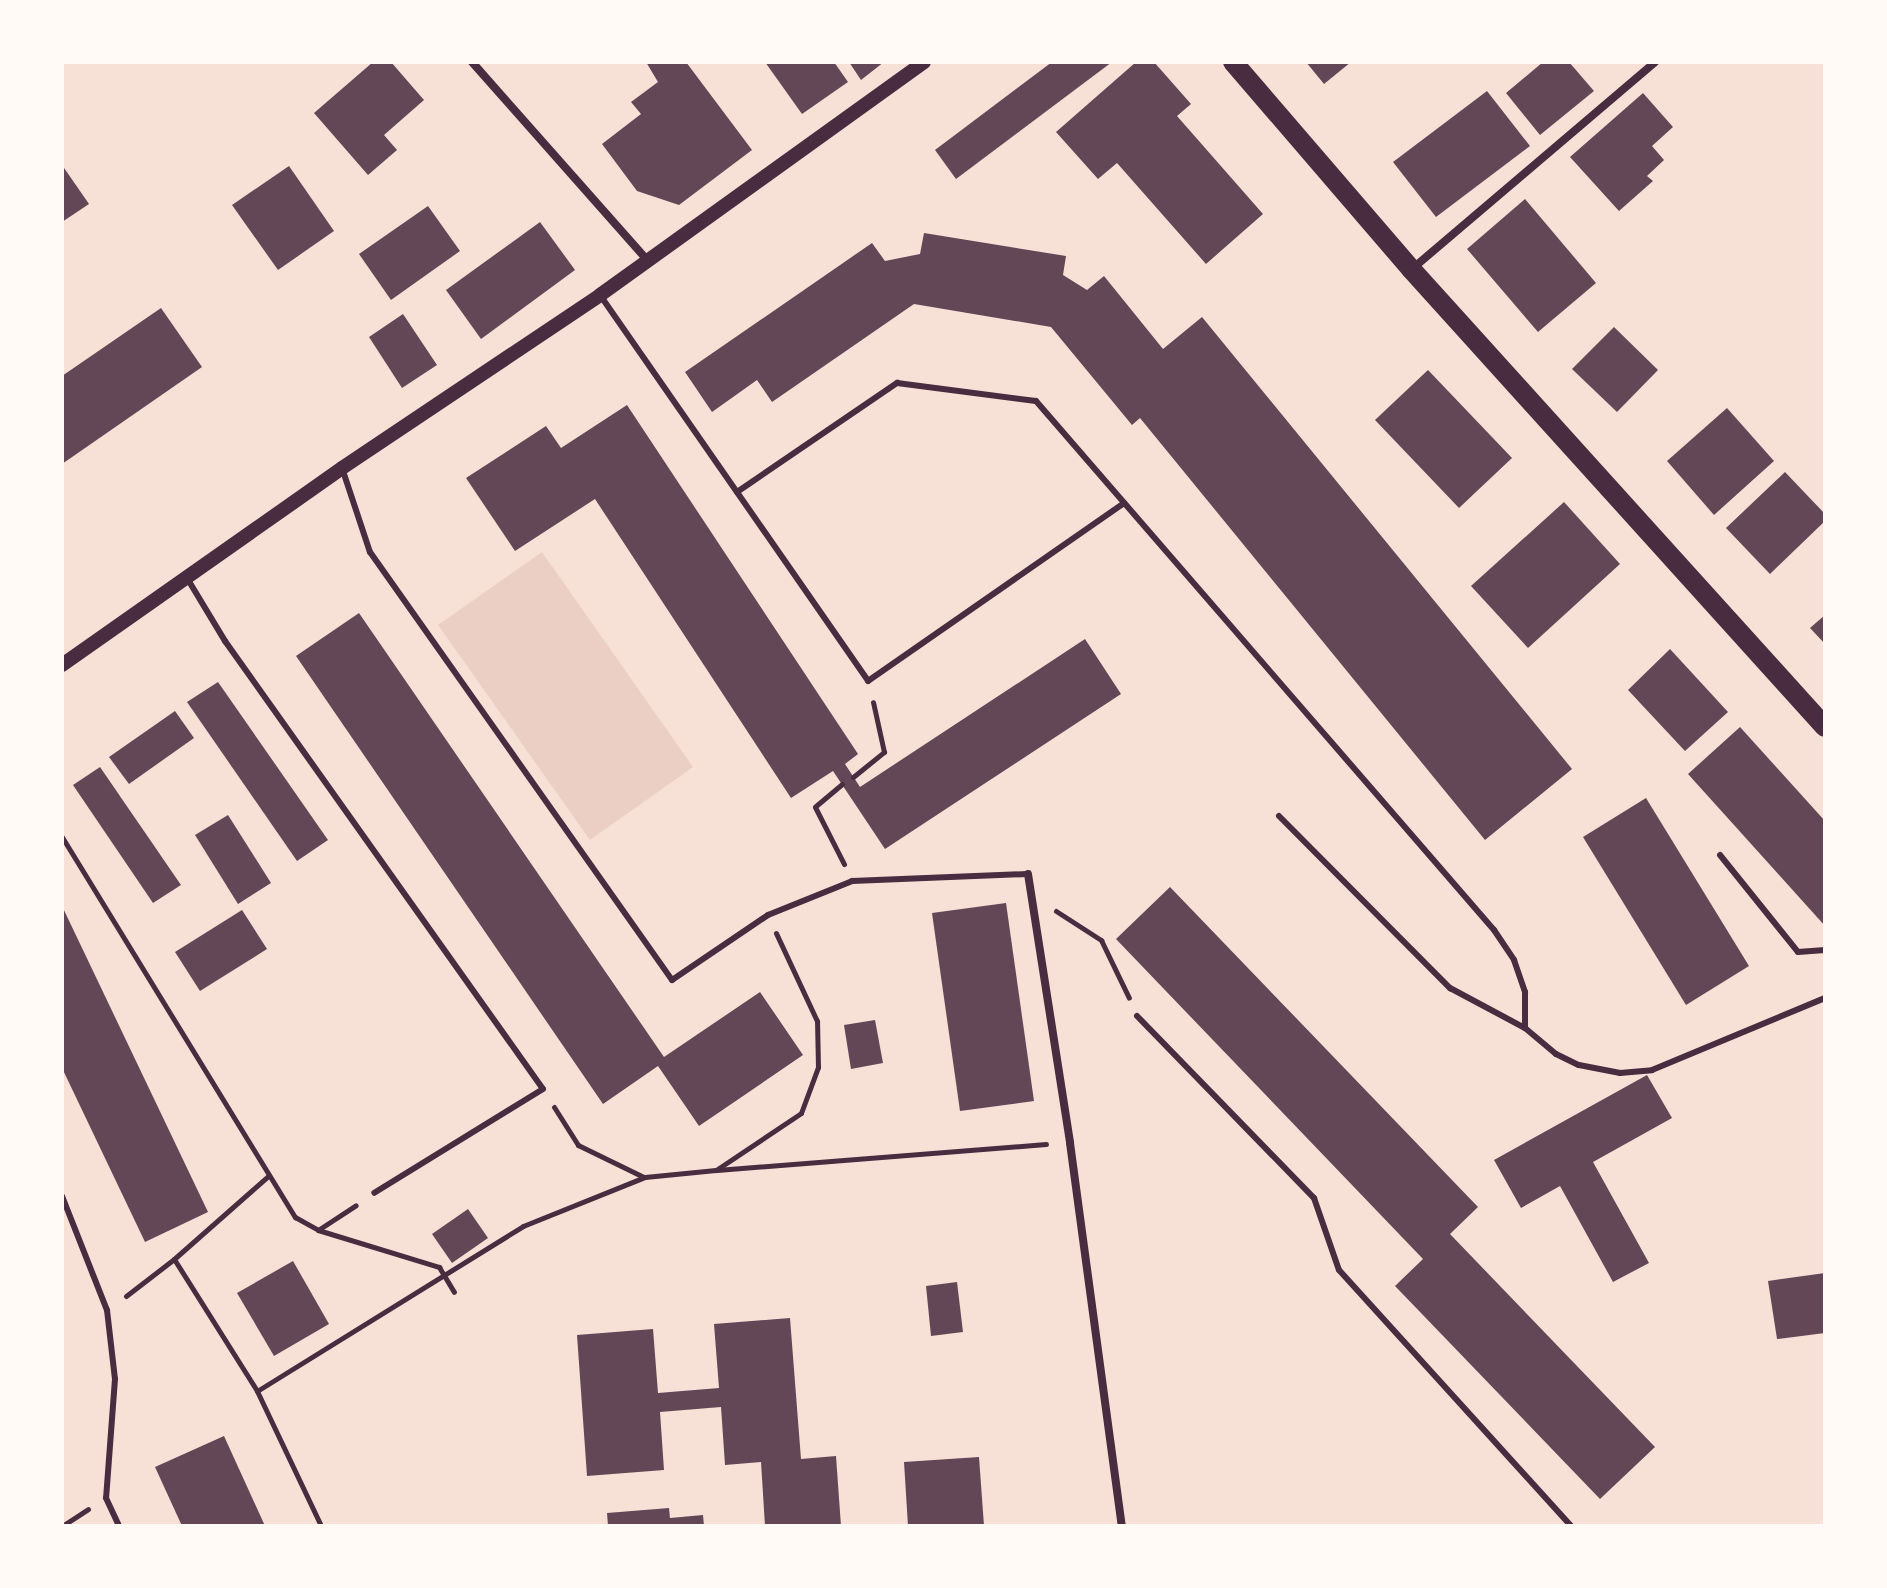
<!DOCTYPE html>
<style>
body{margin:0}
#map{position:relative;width:1887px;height:1588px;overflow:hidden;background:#f7e1d7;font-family:"PT Serif",serif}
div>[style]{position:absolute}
.green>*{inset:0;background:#ebcfc5}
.building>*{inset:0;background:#644757}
.path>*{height:5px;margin:-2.5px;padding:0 2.5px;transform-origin:2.5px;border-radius:2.5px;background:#4a2c40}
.service>*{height:6px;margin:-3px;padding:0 3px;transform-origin:3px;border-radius:3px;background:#4a2c40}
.minor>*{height:8px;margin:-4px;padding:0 4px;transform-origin:4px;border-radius:4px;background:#4a2c40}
.tertiary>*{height:14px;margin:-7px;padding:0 7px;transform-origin:7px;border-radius:7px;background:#4a2c40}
.primary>*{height:20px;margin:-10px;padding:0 10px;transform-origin:10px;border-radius:10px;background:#4a2c40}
span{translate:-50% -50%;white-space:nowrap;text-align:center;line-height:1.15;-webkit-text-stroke:7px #fffaf5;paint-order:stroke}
.frame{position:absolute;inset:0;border:64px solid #fffaf5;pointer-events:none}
</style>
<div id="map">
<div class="green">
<div style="clip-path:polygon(542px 552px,693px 767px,590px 840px,438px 625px)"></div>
</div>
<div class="building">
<div style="clip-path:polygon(373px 62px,391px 62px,424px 100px,384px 135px,397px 150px,368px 175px,314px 113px)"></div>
<div style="clip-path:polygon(646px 62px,686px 62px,752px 150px,679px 205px,637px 191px,602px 144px,641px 114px,631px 102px,658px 82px)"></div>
<div style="clip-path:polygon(765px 62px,834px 62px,848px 82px,802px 114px)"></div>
<div style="clip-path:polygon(849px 62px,884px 62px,861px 80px)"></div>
<div style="clip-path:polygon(1052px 62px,1112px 62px,956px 179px,935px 150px)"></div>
<div style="clip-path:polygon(1136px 62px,1154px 62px,1191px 104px,1177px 116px,1263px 214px,1206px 264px,1117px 163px,1098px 179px,1056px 132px)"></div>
<div style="clip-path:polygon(1306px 62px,1351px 62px,1324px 84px)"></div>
<div style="clip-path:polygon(1543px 62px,1569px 62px,1594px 91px,1540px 135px,1506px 93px)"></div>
<div style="clip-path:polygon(1487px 91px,1530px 146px,1436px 217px,1393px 162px)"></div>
<div style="clip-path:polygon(1643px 93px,1673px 127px,1652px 146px,1664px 160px,1647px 176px,1653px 181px,1619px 211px,1570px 157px)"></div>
<div style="clip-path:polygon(62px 165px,89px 204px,62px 222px)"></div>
<div style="clip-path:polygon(289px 166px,334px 231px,278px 270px,232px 205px)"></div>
<div style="clip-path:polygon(1525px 199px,1596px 283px,1538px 332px,1467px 249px)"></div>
<div style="clip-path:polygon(428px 206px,460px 251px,391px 300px,359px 254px)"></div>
<div style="clip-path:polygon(540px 222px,575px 270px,481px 339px,446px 290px)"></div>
<div style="clip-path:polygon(924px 233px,1066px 256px,1063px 275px,1087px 290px,1104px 276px,1163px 349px,1202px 317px,1572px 769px,1485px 840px,1140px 418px,1132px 425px,1051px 327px,914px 304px,772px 402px,757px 380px,712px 412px,685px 372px,872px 243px,885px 261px,920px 254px)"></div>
<div style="clip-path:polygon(161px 308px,202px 367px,62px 464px,62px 376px)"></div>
<div style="clip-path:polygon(403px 314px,437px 365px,402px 388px,369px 337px)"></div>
<div style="clip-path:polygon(1614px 327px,1658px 370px,1617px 412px,1572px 369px)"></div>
<div style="clip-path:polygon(1428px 370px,1512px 458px,1459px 508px,1375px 420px)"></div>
<div style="clip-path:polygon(627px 405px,858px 754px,845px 764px,860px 787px,1085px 639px,1121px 694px,885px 849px,833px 771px,791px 798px,595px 499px,515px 551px,466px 478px,546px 426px,561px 448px)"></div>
<div style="clip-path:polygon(1727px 408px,1774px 461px,1714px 515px,1667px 461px)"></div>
<div style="clip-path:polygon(1785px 472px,1825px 514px,1825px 521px,1770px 574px,1726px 528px)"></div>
<div style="clip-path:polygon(1564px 502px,1620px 564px,1528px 648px,1471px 586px)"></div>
<div style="clip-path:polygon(359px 613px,664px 1057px,760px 992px,803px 1055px,699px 1126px,658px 1066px,603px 1104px,296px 656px)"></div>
<div style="clip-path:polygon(1825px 615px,1825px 644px,1810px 628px)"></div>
<div style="clip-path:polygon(1670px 649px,1728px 712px,1685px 751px,1628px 690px)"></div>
<div style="clip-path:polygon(218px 682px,328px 840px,297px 861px,187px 702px)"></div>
<div style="clip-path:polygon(175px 711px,194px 738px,129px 784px,109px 757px)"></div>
<div style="clip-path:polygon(1740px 727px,1825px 821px,1825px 926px,1688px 774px)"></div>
<div style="clip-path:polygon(100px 767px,181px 885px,153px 903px,73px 785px)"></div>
<div style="clip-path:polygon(1646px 798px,1749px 966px,1686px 1005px,1583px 837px)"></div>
<div style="clip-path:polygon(228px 815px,271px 883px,238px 904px,195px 835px)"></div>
<div style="clip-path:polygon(1170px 887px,1478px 1207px,1450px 1234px,1655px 1447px,1600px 1499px,1395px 1286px,1423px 1259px,1116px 939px)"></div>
<div style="clip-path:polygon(1006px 903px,1034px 1101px,960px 1111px,932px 913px)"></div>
<div style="clip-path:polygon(62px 906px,208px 1212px,145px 1242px,62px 1068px)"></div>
<div style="clip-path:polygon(242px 910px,267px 949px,200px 991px,175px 952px)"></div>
<div style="clip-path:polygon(875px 1020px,883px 1063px,851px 1069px,844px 1025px)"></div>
<div style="clip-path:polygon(1647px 1075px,1672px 1118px,1593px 1162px,1649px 1263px,1613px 1282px,1560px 1186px,1521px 1208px,1494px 1160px)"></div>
<div style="clip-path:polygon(468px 1209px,488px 1238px,452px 1263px,432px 1234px)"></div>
<div style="clip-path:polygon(293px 1261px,329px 1324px,274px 1356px,237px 1293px)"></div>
<div style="clip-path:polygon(1825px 1273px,1825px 1333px,1777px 1339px,1768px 1281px)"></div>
<div style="clip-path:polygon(957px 1282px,963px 1332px,931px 1336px,926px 1286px)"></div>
<div style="clip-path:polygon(790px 1318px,801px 1459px,836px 1456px,841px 1526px,765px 1526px,761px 1462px,725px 1465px,721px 1407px,660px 1412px,664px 1470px,587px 1476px,577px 1335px,653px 1329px,658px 1393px,719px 1388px,714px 1324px)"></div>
<div style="clip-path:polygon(224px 1436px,265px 1526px,182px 1526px,155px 1467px)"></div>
<div style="clip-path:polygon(979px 1457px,984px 1526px,908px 1526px,904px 1462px)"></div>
<div style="clip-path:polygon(669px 1508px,670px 1518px,703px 1515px,704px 1526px,608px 1526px,607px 1513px)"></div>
</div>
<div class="path">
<div style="left:853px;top:777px;width:40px;rotate:-39deg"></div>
<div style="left:884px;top:752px;width:51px;rotate:-102.4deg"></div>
<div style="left:842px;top:784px;width:35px;rotate:140deg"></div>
<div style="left:815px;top:807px;width:64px;rotate:63deg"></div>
<div style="left:62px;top:837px;width:446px;rotate:58.5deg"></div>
<div style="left:295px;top:1217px;width:26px;rotate:29deg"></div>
<div style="left:318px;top:1230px;width:127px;rotate:17deg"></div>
<div style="left:439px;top:1267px;width:29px;rotate:59deg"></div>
<div style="left:1056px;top:911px;width:54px;rotate:32.8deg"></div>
<div style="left:1101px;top:940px;width:64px;rotate:64.2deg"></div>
<div style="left:554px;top:1107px;width:45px;rotate:57.7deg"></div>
<div style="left:578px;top:1145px;width:73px;rotate:25.9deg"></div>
<div style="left:717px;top:1170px;width:330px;rotate:-4.5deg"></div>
<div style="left:318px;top:1230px;width:45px;rotate:-33.3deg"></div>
<div style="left:174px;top:1259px;width:156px;rotate:57.8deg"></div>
<div style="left:257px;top:1391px;width:149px;rotate:64.6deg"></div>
<div style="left:126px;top:1296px;width:61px;rotate:-37.6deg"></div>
<div style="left:174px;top:1259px;width:125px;rotate:-41.4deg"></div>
<div style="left:257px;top:1391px;width:313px;rotate:-31.8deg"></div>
<div style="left:523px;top:1226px;width:131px;rotate:-21.9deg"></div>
<div style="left:645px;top:1177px;width:71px;rotate:-5.6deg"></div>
<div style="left:716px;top:1170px;width:102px;rotate:-33.8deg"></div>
<div style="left:801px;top:1113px;width:49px;rotate:-69.7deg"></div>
<div style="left:818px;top:1067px;width:46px;rotate:-91.2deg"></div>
<div style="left:817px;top:1021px;width:97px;rotate:-115deg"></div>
<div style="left:62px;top:1526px;width:31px;rotate:-33deg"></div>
</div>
<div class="service">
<div style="left:600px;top:295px;width:470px;rotate:55.2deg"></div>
<div style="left:868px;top:681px;width:312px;rotate:-34.8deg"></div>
<div style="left:342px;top:468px;width:89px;rotate:71.6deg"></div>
<div style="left:370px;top:552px;width:524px;rotate:54.79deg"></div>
<div style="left:672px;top:980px;width:116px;rotate:-34.1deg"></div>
<div style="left:768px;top:915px;width:91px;rotate:-22deg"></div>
<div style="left:852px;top:881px;width:176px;rotate:-2.3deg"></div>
<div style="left:737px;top:492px;width:194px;rotate:-34.3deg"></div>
<div style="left:897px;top:383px;width:140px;rotate:7.4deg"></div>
<div style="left:1036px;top:401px;width:700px;rotate:49.11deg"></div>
<div style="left:1494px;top:930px;width:36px;rotate:56deg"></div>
<div style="left:1514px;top:960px;width:34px;rotate:71deg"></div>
<div style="left:1525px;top:992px;width:36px;rotate:90deg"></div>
<div style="left:187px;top:578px;width:74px;rotate:58.9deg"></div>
<div style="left:225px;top:641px;width:549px;rotate:54.63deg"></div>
<div style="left:543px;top:1089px;width:198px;rotate:148.4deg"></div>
<div style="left:1279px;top:816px;width:243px;rotate:45.2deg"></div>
<div style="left:1450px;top:988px;width:85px;rotate:28.1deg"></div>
<div style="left:1525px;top:1028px;width:40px;rotate:40deg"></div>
<div style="left:1556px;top:1054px;width:25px;rotate:26deg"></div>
<div style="left:1579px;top:1065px;width:42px;rotate:11deg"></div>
<div style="left:1620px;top:1073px;width:32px;rotate:-5deg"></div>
<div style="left:1652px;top:1070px;width:187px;rotate:-22.6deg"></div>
<div style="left:1720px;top:855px;width:124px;rotate:51.2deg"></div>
<div style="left:1798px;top:952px;width:27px;rotate:-4deg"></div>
<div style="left:1137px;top:1016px;width:254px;rotate:45.8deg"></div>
<div style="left:1314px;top:1198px;width:76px;rotate:70.9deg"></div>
<div style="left:1339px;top:1270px;width:345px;rotate:47.8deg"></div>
<div style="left:62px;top:1196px;width:123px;rotate:68.5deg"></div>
<div style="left:107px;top:1310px;width:69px;rotate:83.4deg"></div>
<div style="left:115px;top:1379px;width:119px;rotate:94.3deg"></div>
<div style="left:106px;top:1498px;width:31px;rotate:65deg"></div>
</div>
<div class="minor">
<div style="left:472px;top:62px;width:266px;rotate:48.5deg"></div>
<div style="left:1412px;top:269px;width:319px;rotate:-40.4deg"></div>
<div style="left:1028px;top:874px;width:272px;rotate:81.1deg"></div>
<div style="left:1070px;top:1143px;width:387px;rotate:82.3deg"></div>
</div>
<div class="tertiary">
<div style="left:62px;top:665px;width:342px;rotate:-35.1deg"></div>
<div style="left:342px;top:468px;width:311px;rotate:-33.8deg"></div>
<div style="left:600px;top:295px;width:399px;rotate:-35.7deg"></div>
</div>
<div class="primary">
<div style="left:1233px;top:62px;width:273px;rotate:49.3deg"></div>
<div style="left:1411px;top:269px;width:617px;rotate:47.89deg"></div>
</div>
<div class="frame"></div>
</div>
